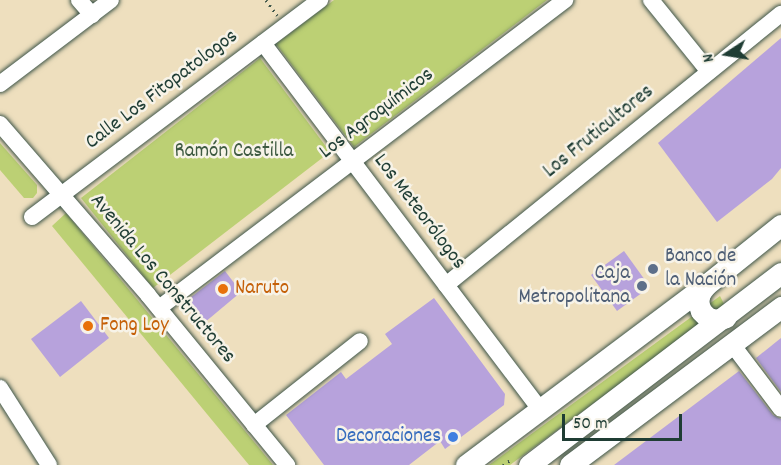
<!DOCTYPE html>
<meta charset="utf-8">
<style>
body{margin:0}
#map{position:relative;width:781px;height:465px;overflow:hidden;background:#eedfbe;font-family:Dekko,sans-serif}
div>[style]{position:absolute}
.green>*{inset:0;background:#bcd074}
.building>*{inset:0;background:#b7a2dc}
.path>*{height:3px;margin-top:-1.5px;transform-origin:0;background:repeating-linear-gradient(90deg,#3e5549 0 1.5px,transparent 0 6px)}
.roads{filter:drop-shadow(0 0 2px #3e5549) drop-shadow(0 0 2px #3e5549)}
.minor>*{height:16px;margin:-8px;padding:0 8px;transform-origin:8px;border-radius:8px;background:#fff}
.major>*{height:21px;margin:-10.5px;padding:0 10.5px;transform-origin:10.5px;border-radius:10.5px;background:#fff}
.dots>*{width:16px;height:16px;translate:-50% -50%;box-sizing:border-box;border:3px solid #f7f3e8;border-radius:50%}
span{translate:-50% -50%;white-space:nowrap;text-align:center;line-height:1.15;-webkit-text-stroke:5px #f7f3e8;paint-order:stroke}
.street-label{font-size:21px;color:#1f3d34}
.park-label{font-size:21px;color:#3e5a41}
.service-label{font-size:21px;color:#4e5e75}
.left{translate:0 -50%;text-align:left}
.right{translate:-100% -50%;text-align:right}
.food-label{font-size:21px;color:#c56008}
.shop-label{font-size:21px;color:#366cbe}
.north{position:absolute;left:697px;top:24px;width:60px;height:60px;-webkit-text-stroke:4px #f7f3e8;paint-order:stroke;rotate:258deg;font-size:16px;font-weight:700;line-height:24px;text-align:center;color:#1f3d34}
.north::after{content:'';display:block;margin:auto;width:21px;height:27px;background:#1f3d34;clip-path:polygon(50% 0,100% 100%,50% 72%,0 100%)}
.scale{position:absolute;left:562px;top:414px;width:120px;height:27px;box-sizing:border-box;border:3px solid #1f3d34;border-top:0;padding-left:8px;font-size:18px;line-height:21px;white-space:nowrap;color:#1f3d34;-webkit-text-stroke:4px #f7f3e8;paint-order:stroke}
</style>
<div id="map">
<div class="green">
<div style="clip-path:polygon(334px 0,547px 0,354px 147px,276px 44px)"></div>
<div style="clip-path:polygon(260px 58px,330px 152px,153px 288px,81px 198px)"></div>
<div style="clip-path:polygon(0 143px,37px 185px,37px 193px,33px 198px,24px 198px,0 170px)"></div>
<div style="clip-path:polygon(66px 213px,273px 465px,249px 465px,52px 226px)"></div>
<div style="clip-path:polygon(720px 296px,725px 306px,510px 465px,489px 465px)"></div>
</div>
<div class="building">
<div style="clip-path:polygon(781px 38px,781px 168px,772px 179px,717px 222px,658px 143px)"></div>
<div style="clip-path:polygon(624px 251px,650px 287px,617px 311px,591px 275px)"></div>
<div style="clip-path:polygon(225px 271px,241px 292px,204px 323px,186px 301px)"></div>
<div style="clip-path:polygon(434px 298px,505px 394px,504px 405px,445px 449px,440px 441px,409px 465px,324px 465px,286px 415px,341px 372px,346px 379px,392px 344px,385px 334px)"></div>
<div style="clip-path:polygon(81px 301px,109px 338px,60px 377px,31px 339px)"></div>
<div style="clip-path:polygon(781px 338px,781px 392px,756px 358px)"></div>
<div style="clip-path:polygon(739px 371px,773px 415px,781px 419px,781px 465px,614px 465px)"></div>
</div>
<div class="path">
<div style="left:266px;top:0;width:19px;rotate:54deg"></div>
<div style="left:503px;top:465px;width:11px;rotate:-34deg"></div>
</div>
<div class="roads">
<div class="minor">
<div style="left:79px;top:0;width:20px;rotate:49deg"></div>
<div style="left:651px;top:0;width:92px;rotate:51.1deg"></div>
<div style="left:263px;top:43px;width:459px;rotate:52.9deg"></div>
<div style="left:0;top:84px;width:139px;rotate:-37.1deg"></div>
<div style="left:0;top:124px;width:226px;rotate:49.1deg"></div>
<div style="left:148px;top:295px;width:220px;rotate:50.7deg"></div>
<div style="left:32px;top:217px;width:361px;rotate:-37deg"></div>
<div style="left:446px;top:285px;width:431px;rotate:-39deg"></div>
<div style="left:159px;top:308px;width:510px;rotate:-37.18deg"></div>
<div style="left:732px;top:344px;width:81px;rotate:53deg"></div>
<div style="left:0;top:388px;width:91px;rotate:57.5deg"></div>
<div style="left:254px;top:425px;width:135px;rotate:-38.4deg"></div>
</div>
<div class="major">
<div style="left:706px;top:285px;width:10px;rotate:127deg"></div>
<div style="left:700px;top:293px;width:9px;rotate:103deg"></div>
<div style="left:698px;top:302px;width:9px;rotate:72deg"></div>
<div style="left:701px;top:311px;width:10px;rotate:45deg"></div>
<div style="left:708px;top:318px;width:9px;rotate:13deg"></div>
<div style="left:717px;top:320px;width:9px;rotate:-18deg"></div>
<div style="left:466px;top:465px;width:300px;rotate:-36.9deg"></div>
<div style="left:706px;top:285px;width:96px;rotate:-38.7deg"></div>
<div style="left:529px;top:465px;width:317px;rotate:-37.3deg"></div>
<div style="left:570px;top:465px;width:264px;rotate:-36.8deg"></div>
</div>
</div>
<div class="dots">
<div style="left:653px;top:269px;background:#5c6f8a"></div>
<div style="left:642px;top:286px;background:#5c6f8a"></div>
<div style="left:223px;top:289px;background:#e8710a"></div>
<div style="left:88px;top:326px;background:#e8710a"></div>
<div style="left:453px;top:437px;background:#3f7fe0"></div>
</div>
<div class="street-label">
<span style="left:162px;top:90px;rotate:-37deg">Calle Los Fitopatologos</span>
<span style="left:377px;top:114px;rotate:-37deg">Los Agroquímicos</span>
<span style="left:599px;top:132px;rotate:-39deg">Los Fruticultores</span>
<span style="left:419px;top:212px;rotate:53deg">Los Meteorólogos</span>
<span style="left:162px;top:279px;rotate:50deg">Avenida Los Constructores</span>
</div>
<div class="park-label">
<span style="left:234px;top:152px">Ramón Castilla</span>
</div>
<div class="service-label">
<span class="left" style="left:665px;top:269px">Banco de<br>la Nación</span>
<span class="right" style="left:630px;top:286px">Caja<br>Metropolitana</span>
</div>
<div class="food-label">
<span class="left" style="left:235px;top:289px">Naruto</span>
<span class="left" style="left:100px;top:326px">Fong Loy</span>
</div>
<div class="shop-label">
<span class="right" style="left:441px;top:437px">Decoraciones</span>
</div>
<div class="north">N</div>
<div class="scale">50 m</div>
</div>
